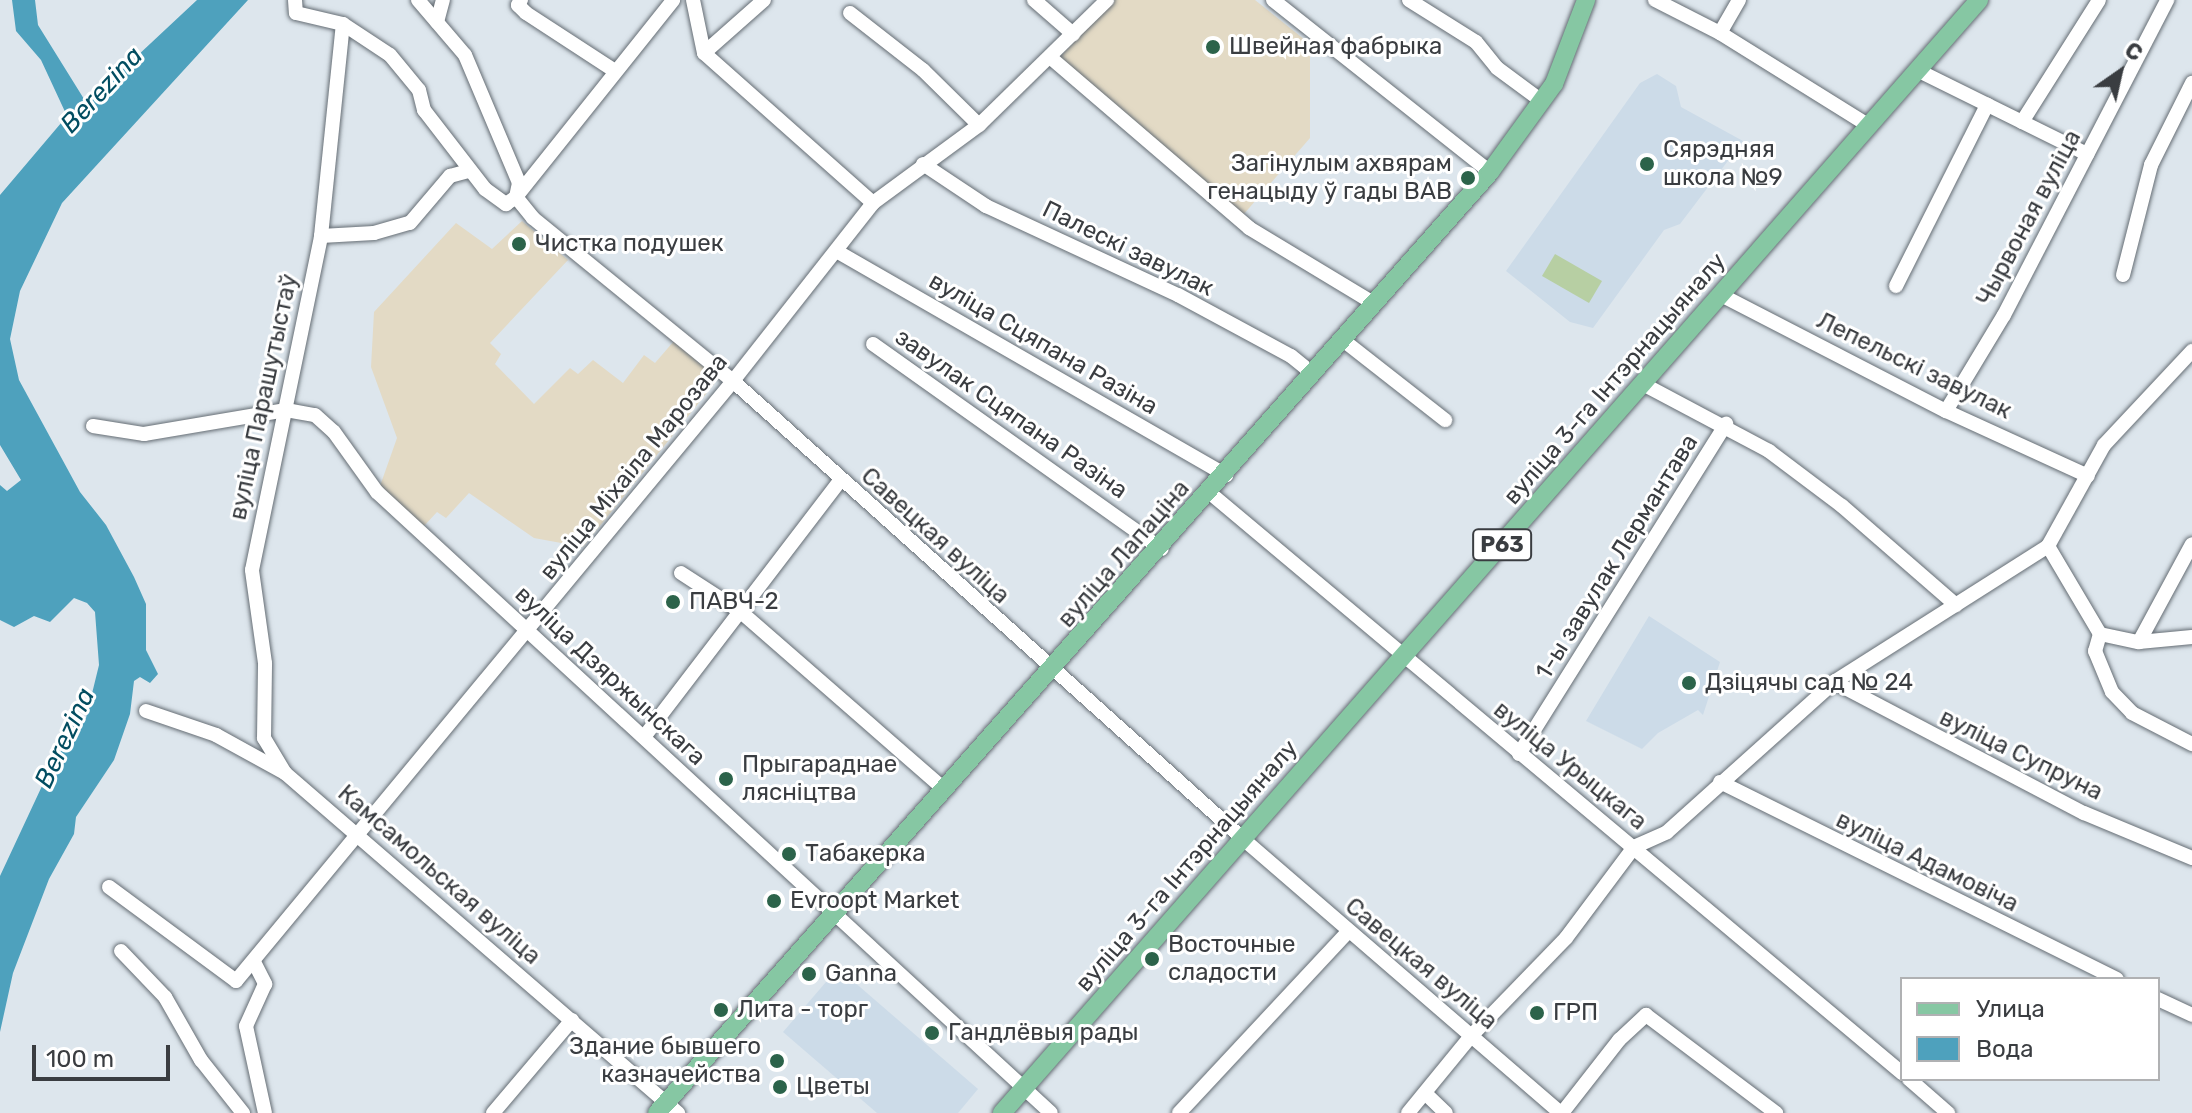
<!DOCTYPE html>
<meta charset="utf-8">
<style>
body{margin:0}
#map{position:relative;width:2192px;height:1113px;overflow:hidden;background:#dde6ed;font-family:Rubik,sans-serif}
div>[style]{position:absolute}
.built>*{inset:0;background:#ccdbe8}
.industrial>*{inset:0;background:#e3dac5}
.green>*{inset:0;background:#b7cfa3}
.water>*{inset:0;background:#4ea1bd}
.roads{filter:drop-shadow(0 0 2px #656d74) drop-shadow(0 0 2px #656d74)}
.minor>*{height:14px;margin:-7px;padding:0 7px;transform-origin:7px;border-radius:7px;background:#fff}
.major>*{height:18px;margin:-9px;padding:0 9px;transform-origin:9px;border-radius:9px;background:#86c7a3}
.dots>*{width:22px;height:22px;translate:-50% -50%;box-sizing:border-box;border:4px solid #fff;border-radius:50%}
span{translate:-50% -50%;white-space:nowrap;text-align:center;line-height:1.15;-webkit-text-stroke:6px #fff;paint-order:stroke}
.shield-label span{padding:2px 6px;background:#fff;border:2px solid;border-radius:6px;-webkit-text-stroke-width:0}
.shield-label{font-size:22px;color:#3a3d41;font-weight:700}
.poi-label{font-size:24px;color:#3a3d41}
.left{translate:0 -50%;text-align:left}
.right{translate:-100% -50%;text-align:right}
.street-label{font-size:24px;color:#3a3d41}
.water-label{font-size:26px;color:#024d61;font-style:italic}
.legend{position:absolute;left:1900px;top:977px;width:260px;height:104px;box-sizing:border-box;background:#fff;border:2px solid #b0b1b3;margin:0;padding:10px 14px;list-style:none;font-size:24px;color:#3a3d41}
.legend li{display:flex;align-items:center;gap:16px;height:40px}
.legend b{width:40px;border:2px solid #b0b1b3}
.north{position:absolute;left:2080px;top:32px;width:80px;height:80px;-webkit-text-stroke:6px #fff;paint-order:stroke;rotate:34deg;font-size:22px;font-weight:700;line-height:32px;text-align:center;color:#3a3d41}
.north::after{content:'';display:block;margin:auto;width:28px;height:36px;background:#3a3d41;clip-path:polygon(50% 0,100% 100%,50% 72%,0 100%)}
.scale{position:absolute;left:32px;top:1045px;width:138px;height:36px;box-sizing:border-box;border:4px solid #3a3d41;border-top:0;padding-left:10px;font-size:24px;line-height:28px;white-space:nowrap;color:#3a3d41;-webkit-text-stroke:6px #fff;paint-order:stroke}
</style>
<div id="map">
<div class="built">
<div style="clip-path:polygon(1657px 74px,1676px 86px,1681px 107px,1743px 141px,1680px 224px,1664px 230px,1593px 328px,1570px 322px,1506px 271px,1640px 83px)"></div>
<div style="clip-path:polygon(1649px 616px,1720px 662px,1703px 715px,1698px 710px,1658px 733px,1642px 749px,1586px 721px)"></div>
<div style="clip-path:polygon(838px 968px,978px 1089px,958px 1113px,877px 1113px,783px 1032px)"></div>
</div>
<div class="industrial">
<div style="clip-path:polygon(1114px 0,1255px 0,1310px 44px,1310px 138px,1243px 215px,1058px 59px)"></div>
<div style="clip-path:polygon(522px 221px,568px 260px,490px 343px,501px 354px,495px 364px,534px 404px,570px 368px,578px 374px,593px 360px,623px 383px,644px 355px,655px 363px,674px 341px,718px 379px,583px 547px,534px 538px,469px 493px,446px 518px,437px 512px,424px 526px,380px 486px,397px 438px,371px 367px,374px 312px,456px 223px,492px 249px)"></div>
</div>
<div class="green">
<div style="clip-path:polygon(1555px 254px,1602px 281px,1589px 303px,1542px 276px)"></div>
</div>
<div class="water">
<div style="clip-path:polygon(12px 0,35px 0,38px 25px,84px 99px,105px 86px,197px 0,248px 0,62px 203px,20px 291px,10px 339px,19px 380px,80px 492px,106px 525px,134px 577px,146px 604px,146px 650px,158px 674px,150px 683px,140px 677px,134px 681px,130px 714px,114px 760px,76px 817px,74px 834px,49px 879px,13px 973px,0 1032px,0 876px,49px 771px,56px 769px,66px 732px,75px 720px,86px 718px,99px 665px,95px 612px,87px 603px,74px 598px,50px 622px,34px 616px,14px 627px,0 620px,0 485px,7px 491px,21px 480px,0 445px,0 195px,67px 116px,41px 60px,16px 31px)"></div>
</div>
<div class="roads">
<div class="minor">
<div style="left:295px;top:0;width:13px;rotate:86deg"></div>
<div style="left:296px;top:13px;width:48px;rotate:13.2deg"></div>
<div style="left:343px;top:24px;width:56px;rotate:33.4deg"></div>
<div style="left:390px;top:55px;width:45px;rotate:50.4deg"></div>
<div style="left:419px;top:90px;width:21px;rotate:76deg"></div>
<div style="left:424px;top:110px;width:100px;rotate:52.3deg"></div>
<div style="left:485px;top:189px;width:26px;rotate:36deg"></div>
<div style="left:506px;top:204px;width:12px;rotate:-35deg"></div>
<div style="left:516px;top:197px;width:27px;rotate:51deg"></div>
<div style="left:533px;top:218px;width:258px;rotate:39.2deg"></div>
<div style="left:733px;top:381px;width:684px;rotate:41.92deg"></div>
<div style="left:1242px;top:838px;width:421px;rotate:40.8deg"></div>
<div style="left:418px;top:0;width:72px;rotate:49.5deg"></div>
<div style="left:465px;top:55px;width:139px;rotate:67.1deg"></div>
<div style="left:519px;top:183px;width:14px;rotate:102deg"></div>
<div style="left:521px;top:0;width:6px;rotate:121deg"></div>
<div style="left:518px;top:5px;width:11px;rotate:45deg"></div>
<div style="left:526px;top:13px;width:106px;rotate:33.1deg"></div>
<div style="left:693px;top:0;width:54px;rotate:78.3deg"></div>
<div style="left:704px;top:53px;width:226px;rotate:41.6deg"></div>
<div style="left:1034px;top:0;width:52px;rotate:41.1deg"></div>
<div style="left:1273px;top:0;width:277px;rotate:38.4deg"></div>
<div style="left:1409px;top:0;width:79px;rotate:32.1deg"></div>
<div style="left:1476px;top:42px;width:33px;rotate:51deg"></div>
<div style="left:1497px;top:68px;width:57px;rotate:36.5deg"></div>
<div style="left:1655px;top:0;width:73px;rotate:26.9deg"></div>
<div style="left:1720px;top:33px;width:174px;rotate:31.9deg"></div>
<div style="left:850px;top:13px;width:93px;rotate:38deg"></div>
<div style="left:923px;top:70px;width:78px;rotate:44.5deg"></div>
<div style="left:437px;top:22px;width:23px;rotate:-75deg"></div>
<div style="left:1720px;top:33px;width:38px;rotate:-60deg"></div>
<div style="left:704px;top:53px;width:80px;rotate:-41.5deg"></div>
<div style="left:1051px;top:58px;width:261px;rotate:40.6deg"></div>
<div style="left:1249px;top:228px;width:147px;rotate:31.1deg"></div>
<div style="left:1917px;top:70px;width:190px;rotate:26.3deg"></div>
<div style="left:2022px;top:122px;width:144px;rotate:-57.7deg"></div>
<div style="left:923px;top:164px;width:76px;rotate:33.7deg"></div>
<div style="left:986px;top:206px;width:212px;rotate:24.9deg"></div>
<div style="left:1178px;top:295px;width:128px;rotate:28.4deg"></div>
<div style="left:1291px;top:356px;width:28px;rotate:39deg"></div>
<div style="left:516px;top:197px;width:252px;rotate:-51.4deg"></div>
<div style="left:321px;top:236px;width:53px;rotate:-3.2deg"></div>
<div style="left:374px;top:233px;width:37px;rotate:-16deg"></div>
<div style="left:410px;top:223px;width:62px;rotate:-49.6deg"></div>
<div style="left:450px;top:176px;width:20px;rotate:-15deg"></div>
<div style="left:838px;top:252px;width:448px;rotate:29.9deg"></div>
<div style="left:2123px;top:275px;width:114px;rotate:-75.7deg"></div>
<div style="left:2151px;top:165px;width:92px;rotate:-63.4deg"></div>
<div style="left:1896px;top:286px;width:203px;rotate:-63.3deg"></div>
<div style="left:1721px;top:295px;width:253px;rotate:27.3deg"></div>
<div style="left:1946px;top:411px;width:156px;rotate:24.6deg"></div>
<div style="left:1343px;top:340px;width:130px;rotate:38.1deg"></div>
<div style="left:873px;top:344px;width:354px;rotate:35.4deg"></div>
<div style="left:1643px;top:384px;width:143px;rotate:28deg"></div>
<div style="left:1769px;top:451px;width:91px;rotate:37deg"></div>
<div style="left:1842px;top:506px;width:151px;rotate:41deg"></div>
<div style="left:1946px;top:411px;width:112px;rotate:-58.9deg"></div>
<div style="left:2004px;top:315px;width:355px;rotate:-62.6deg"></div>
<div style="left:93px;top:426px;width:52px;rotate:8.9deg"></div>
<div style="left:144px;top:434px;width:144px;rotate:-9.6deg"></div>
<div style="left:286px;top:410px;width:29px;rotate:10deg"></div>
<div style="left:315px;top:415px;width:25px;rotate:42deg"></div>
<div style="left:334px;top:432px;width:74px;rotate:54.4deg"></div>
<div style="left:377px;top:492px;width:916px;rotate:42.66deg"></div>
<div style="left:1210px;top:493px;width:903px;rotate:39.97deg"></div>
<div style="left:2048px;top:546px;width:102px;rotate:59.4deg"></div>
<div style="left:2100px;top:634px;width:18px;rotate:106deg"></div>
<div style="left:2095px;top:651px;width:44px;rotate:67.5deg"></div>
<div style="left:2112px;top:692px;width:29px;rotate:46deg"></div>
<div style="left:2132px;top:713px;width:68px;rotate:27.3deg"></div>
<div style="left:681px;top:573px;width:72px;rotate:33deg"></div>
<div style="left:741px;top:612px;width:271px;rotate:41.1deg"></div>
<div style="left:2100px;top:634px;width:40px;rotate:12deg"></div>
<div style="left:2139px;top:642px;width:53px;rotate:-5.4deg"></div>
<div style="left:2139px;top:642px;width:111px;rotate:-61.6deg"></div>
<div style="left:1834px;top:682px;width:282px;rotate:27.7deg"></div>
<div style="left:2084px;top:813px;width:117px;rotate:22.6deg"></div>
<div style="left:146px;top:711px;width:74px;rotate:18.9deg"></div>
<div style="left:216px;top:735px;width:79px;rotate:28.8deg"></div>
<div style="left:285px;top:773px;width:520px;rotate:40.86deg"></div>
<div style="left:644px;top:737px;width:322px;rotate:-52.6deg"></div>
<div style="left:1519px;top:754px;width:390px;rotate:-57.9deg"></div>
<div style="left:285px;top:773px;width:41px;rotate:-121deg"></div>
<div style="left:264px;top:738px;width:75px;rotate:-89.2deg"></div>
<div style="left:265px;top:663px;width:94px;rotate:-98deg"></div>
<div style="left:252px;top:570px;width:341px;rotate:-78.3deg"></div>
<div style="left:321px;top:236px;width:213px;rotate:-84.1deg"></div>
<div style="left:1720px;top:782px;width:443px;rotate:26.4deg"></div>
<div style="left:109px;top:887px;width:158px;rotate:36.5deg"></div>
<div style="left:236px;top:981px;width:779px;rotate:-50.36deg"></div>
<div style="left:733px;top:381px;width:226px;rotate:-51.8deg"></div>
<div style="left:873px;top:203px;width:132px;rotate:-36.3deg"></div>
<div style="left:979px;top:125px;width:179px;rotate:-44.3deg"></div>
<div style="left:121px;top:951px;width:64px;rotate:46.3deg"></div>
<div style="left:165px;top:997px;width:73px;rotate:60.3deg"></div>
<div style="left:201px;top:1060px;width:68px;rotate:51.6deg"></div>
<div style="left:254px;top:962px;width:25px;rotate:63deg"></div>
<div style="left:265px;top:984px;width:46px;rotate:114.3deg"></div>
<div style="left:246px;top:1026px;width:89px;rotate:77.7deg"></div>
<div style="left:2158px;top:999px;width:38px;rotate:25deg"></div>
<div style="left:1909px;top:1079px;width:52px;rotate:41.1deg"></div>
<div style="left:1425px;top:1093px;width:29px;rotate:44deg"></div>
<div style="left:493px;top:1113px;width:122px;rotate:-49.7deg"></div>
<div style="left:1179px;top:1113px;width:248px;rotate:-47deg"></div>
<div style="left:1408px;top:1113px;width:99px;rotate:-50.7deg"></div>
<div style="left:1471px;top:1036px;width:136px;rotate:-45.9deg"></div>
<div style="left:1566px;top:938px;width:114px;rotate:-53.2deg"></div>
<div style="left:1634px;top:847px;width:36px;rotate:-24deg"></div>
<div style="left:1667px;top:832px;width:224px;rotate:-41.9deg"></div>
<div style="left:1834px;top:682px;width:254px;rotate:-32.4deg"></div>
<div style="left:2048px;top:546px;width:115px;rotate:-61deg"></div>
<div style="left:2104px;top:445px;width:129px;rotate:-46.9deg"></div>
<div style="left:1562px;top:1113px;width:93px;rotate:-52deg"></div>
<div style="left:1619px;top:1040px;width:37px;rotate:-43deg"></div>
<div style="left:1646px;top:1015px;width:163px;rotate:37deg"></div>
</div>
<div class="major">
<div style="left:657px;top:1113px;width:1257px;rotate:-48.48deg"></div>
<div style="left:1490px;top:172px;width:109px;rotate:-54deg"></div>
<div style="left:1554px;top:84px;width:90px;rotate:-69.1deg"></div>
<div style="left:1002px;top:1113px;width:1481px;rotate:-48.72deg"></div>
</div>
</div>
<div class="dots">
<div style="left:1213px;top:47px;background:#2c634a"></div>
<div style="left:1647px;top:164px;background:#2c634a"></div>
<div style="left:1468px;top:178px;background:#2c634a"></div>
<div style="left:519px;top:244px;background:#2c634a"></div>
<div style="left:673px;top:602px;background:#2c634a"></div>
<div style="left:1689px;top:683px;background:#2c634a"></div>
<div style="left:726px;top:779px;background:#2c634a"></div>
<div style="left:789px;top:854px;background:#2c634a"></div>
<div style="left:774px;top:901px;background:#2c634a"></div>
<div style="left:1152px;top:959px;background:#2c634a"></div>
<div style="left:809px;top:974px;background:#2c634a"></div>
<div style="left:721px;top:1010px;background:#2c634a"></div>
<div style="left:1537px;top:1013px;background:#2c634a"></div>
<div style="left:932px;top:1033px;background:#2c634a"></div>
<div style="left:777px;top:1061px;background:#2c634a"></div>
<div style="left:780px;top:1087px;background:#2c634a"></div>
</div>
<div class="shield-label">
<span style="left:1502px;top:545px">Р63</span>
</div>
<div class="poi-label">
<span class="left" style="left:1229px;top:47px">Швейная фабрыка</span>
<span class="left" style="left:1663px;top:164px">Сярэдняя<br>школа №9</span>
<span class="right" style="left:1452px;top:178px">Загінулым ахвярам<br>генацыду ў гады ВАВ</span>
<span class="left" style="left:535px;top:244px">Чистка подушек</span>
<span class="left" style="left:689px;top:602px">ПАВЧ-2</span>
<span class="left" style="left:1705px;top:683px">Дзіцячы сад № 24</span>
<span class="left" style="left:742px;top:779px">Прыгараднае<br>лясніцтва</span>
<span class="left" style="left:805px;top:854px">Табакерка</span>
<span class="left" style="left:790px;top:901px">Evroopt Market</span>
<span class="left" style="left:1168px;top:959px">Восточные<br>сладости</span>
<span class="left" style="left:825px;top:974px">Ganna</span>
<span class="left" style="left:737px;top:1010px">Лита - торг</span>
<span class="left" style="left:1553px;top:1013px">ГРП</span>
<span class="left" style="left:948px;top:1033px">Гандлёвыя рады</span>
<span class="right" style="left:761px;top:1061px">Здание бывшего<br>казначейства</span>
<span class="left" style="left:796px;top:1087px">Цветы</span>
</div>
<div class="street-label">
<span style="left:2029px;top:218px;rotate:-62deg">Чырвоная вуліца</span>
<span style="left:1128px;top:249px;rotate:26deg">Палескі завулак</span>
<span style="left:1043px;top:344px;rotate:30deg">вуліца Сцяпана Разіна</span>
<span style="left:1914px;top:366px;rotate:26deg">Лепельскі завулак</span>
<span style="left:1615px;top:379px;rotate:-49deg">вуліца 3-га Інтэрнацыяналу</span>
<span style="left:264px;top:397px;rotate:-78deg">вуліца Парашутыстаў</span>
<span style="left:1011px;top:414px;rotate:35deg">завулак Сцяпана Разіна</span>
<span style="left:634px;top:467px;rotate:-51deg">вуліца Міхаіла Марозава</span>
<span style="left:935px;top:536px;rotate:42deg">Савецкая вуліца</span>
<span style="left:1124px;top:554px;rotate:-49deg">вуліца Лапаціна</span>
<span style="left:1617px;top:557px;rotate:-58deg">1-ы завулак Лермантава</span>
<span style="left:610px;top:676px;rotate:43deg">вуліца Дзяржынскага</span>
<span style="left:2021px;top:755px;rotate:26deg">вуліца Супруна</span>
<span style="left:1570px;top:766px;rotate:39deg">вуліца Урыцкага</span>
<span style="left:1927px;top:862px;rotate:26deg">вуліца Адамовіча</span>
<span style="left:1187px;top:866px;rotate:-49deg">вуліца 3-га Інтэрнацыяналу</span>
<span style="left:439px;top:875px;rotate:41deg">Камсамольская вуліца</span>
<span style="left:1421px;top:964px;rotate:40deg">Савецкая вуліца</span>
</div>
<div class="water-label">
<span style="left:102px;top:90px;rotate:-47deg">Berezina</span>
<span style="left:65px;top:738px;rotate:-65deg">Berezina</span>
</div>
<ul class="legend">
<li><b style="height:10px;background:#86c7a3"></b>Улица</li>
<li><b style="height:22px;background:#4ea1bd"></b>Вода</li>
</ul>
<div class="north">С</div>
<div class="scale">100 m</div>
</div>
